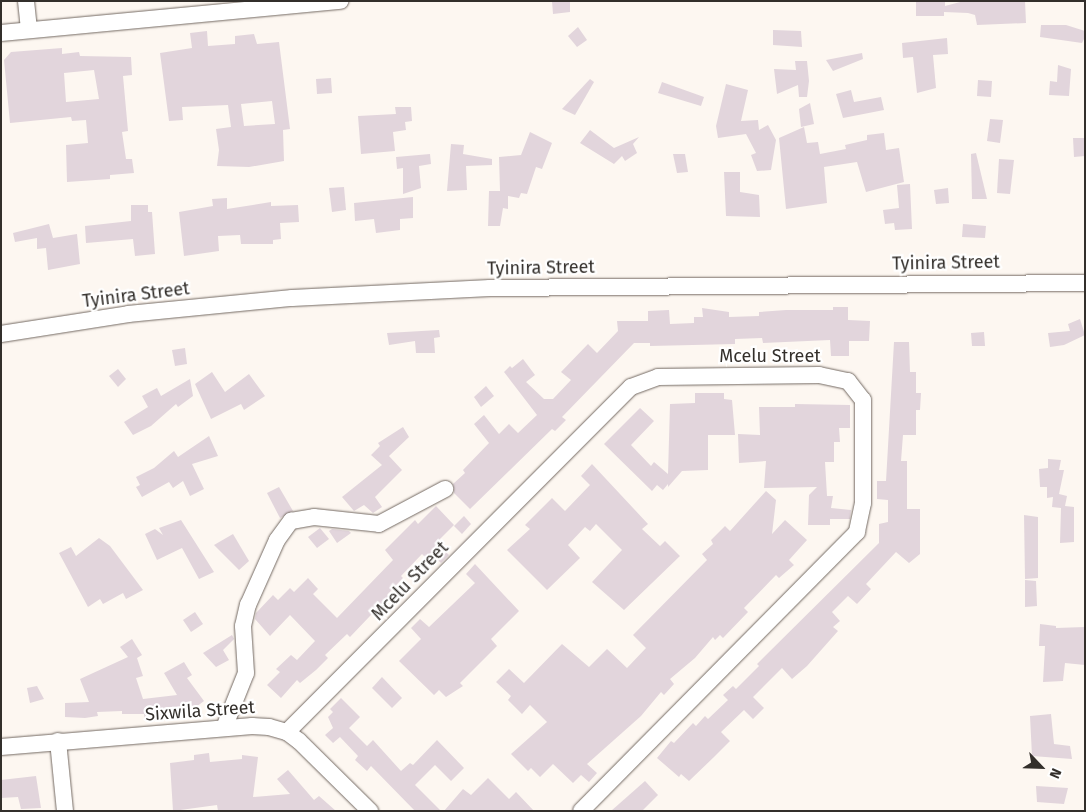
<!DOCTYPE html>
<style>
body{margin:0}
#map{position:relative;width:1086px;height:812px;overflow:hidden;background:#fdf7f1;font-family:"Fira Sans",sans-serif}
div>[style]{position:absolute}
.building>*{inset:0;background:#e2d5dc}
.roads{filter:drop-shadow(0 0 1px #746a63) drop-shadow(0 0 1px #746a63)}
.minor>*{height:16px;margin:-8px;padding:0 8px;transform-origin:8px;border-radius:8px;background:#fff}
span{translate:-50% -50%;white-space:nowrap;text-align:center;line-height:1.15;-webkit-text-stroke:4.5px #fff;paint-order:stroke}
.street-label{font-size:18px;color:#332f2b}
.frame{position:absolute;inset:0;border:2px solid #332f2b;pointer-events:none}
.north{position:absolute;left:1016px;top:742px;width:50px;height:50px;-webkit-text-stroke:4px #fff;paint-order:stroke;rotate:114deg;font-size:14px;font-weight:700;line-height:20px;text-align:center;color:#332f2b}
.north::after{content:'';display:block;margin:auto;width:18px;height:22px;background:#332f2b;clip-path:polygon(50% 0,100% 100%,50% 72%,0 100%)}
</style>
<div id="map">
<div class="building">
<div style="clip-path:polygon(552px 1px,570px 1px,570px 12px,553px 14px)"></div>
<div style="clip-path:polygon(916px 1px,945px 1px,945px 6px,964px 1px,1025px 1px,1026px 23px,977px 25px,975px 15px,968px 13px,944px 12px,944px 16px,916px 16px)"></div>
<div style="clip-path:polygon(1041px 25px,1066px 25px,1085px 31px,1085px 37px,1082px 43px,1040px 37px)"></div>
<div style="clip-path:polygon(578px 27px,587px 40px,577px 47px,568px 36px)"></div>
<div style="clip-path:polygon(773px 30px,801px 31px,802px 47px,773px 45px)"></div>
<div style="clip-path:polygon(evenodd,207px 31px,208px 46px,235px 44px,235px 36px,254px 34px,257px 44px,279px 42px,290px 129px,283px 130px,284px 161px,249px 167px,217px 166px,219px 150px,216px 129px,231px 127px,228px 105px,182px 107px,183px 120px,169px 121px,160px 53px,192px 48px,190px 33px,207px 31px,272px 101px,275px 124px,244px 126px,241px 104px,272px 101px)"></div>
<div style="clip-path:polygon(947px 38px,948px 54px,933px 55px,936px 88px,917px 93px,913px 57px,903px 58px,902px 43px)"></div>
<div style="clip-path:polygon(evenodd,62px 48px,62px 54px,79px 52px,80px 56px,131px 57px,132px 75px,123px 76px,128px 131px,122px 132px,126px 159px,132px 159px,134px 173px,110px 175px,110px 179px,67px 182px,66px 145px,88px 143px,86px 120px,72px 121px,71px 117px,10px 123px,4px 60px,11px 52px,62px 48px,94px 70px,99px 99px,66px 102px,64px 73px,94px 70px)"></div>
<div style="clip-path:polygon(862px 53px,863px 59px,833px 71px,826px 60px)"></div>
<div style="clip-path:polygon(795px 61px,807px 61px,809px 81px,807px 97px,799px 97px,798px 85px,777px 94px,774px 69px,796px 70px)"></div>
<div style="clip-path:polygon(1058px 65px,1071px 69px,1069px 96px,1049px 95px,1050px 81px,1057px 82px)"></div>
<div style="clip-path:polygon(331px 78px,332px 93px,317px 94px,316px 79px)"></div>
<div style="clip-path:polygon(590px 79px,594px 82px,575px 115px,562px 109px)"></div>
<div style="clip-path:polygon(978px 80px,992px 81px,991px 97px,977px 96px)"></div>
<div style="clip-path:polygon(662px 82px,704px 97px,701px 106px,658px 93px)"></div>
<div style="clip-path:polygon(726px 84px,748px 90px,741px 121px,758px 120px,759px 130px,768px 125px,776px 140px,771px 170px,757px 171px,751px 155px,756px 153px,746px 134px,718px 138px,716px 126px)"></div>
<div style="clip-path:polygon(851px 90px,854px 102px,881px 97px,884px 110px,843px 118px,836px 94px)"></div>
<div style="clip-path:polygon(810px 103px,814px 124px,801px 127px,799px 109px)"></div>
<div style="clip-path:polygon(395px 107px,411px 107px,412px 121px,405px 122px,406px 130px,393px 132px,395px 151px,361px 154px,358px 116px,396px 114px)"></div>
<div style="clip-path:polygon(990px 119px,1003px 120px,1000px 143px,987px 141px)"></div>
<div style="clip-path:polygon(804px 127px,807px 143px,818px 142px,820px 154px,846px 149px,845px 145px,867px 140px,867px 135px,884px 133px,886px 150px,899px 148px,904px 182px,866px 192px,857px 162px,824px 167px,827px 203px,786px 209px,779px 138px)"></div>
<div style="clip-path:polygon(590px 130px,614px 148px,639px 137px,633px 144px,637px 153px,625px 161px,622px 156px,614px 164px,580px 143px)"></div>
<div style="clip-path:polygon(530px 132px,552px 143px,542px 169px,536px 167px,527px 194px,521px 193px,519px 198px,508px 196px,508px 209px,503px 208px,500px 226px,488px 226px,489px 191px,500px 191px,499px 157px,521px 155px)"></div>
<div style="clip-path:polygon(1073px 138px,1084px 138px,1085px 156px,1074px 157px)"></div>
<div style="clip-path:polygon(451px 144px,464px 145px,463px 154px,492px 159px,492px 165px,466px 166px,467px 190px,447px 191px)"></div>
<div style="clip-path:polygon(976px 153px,987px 199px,972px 199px,971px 154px)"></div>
<div style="clip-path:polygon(430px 154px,431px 164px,419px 166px,421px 188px,403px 194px,403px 168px,397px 169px,396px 157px)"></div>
<div style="clip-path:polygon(673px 154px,685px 154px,688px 172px,677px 173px)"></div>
<div style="clip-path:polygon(999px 159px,1014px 160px,1010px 194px,997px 193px)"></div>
<div style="clip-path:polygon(724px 172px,740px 172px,740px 192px,759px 195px,760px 217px,726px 216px)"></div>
<div style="clip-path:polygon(910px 184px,912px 229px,895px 230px,894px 223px,885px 224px,883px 210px,899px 208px,897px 185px)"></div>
<div style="clip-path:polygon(344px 187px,346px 210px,332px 212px,329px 188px)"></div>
<div style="clip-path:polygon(948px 188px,949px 203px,936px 204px,934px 190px)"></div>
<div style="clip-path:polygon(413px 197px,413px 218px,400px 219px,400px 230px,376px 233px,374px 219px,355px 221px,354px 203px)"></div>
<div style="clip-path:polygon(227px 198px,227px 209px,271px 202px,271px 206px,298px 205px,299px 222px,280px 223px,281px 239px,273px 240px,273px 244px,241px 244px,240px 235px,218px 236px,219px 251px,184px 256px,179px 212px,213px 206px,212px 199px)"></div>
<div style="clip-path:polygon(131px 205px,148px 205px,148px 212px,152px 212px,155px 254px,135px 256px,133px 239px,86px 243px,85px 226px,131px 221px)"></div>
<div style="clip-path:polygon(49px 224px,53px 238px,77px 234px,80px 264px,48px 270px,46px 248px,37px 249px,37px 238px,15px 242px,13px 233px)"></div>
<div style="clip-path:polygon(963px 224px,986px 226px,985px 238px,962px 237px)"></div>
<div style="clip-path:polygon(833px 307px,848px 307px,848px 320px,870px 321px,869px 341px,849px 341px,849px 356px,831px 356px,830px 340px,763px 343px,762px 338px,735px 339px,735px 344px,650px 346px,650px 343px,634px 343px,562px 417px,566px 420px,555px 431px,552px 429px,470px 509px,454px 493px,453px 484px,465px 473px,463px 470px,489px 443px,474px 424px,484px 415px,499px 434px,509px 424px,518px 433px,537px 415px,504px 372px,510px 366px,515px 371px,512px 368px,523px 359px,535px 375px,526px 382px,544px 399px,553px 399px,571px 380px,561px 372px,588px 344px,597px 353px,618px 331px,617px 321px,648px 321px,648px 311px,669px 310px,670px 324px,694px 323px,694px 317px,703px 317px,702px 308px,729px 312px,729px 317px,759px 316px,759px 312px,786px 310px,833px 310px)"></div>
<div style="clip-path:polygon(1080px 319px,1085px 335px,1064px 345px,1050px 347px,1048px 333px,1070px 331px,1068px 324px)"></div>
<div style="clip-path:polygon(439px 330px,440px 337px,434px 338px,435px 353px,416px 353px,415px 341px,389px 345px,387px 333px)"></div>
<div style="clip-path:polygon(984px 332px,985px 346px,972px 346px,971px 333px)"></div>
<div style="clip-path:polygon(894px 342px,909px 342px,910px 372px,916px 372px,916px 393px,921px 393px,920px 410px,916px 410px,916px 435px,903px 435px,901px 461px,907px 461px,907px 509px,920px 509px,920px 554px,909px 563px,896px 552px,866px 584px,871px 589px,857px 604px,848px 596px,832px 612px,840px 621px,833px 627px,838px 631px,807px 666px,792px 679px,782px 668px,753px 697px,764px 708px,753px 719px,744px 710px,721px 732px,730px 741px,714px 757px,689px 781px,681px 774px,679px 777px,657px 758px,671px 741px,674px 743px,693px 723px,696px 726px,705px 716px,708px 719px,728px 700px,723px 695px,733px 686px,736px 689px,759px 666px,757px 664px,879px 543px,879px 524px,888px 522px,888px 500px,877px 499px,877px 481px,886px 481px)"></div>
<div style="clip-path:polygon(185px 348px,187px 364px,175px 366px,172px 350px)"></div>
<div style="clip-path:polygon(118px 369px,126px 379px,118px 387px,109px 376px)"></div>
<div style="clip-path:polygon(212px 372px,225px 392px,249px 374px,265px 396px,244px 410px,241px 404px,211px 419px,195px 384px)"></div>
<div style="clip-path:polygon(190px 379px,193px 396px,178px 407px,176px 404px,151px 426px,133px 435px,124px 422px,148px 407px,142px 396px,157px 388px,161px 396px)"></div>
<div style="clip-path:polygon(486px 386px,494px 396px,481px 407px,474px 397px)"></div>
<div style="clip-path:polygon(695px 393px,724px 393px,724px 399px,732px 400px,735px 435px,708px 435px,708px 470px,682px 471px,668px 487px,668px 484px,663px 490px,657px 485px,652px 491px,604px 444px,640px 408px,654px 421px,631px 445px,651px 466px,654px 462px,668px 474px,670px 404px,695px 403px)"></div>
<div style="clip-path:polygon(795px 404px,850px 405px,850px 428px,839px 428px,840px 442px,834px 442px,834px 462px,825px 462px,827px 496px,833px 496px,831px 508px,851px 510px,850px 519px,830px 519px,830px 525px,808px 525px,809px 495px,817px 487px,764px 488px,766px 461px,739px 463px,738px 434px,760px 435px,759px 407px,795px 407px)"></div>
<div style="clip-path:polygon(403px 427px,409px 437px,389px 456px,402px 470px,375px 497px,382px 507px,373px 513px,364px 505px,354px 511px,342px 497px,382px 465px,371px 455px,380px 446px,378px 443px)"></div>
<div style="clip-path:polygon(209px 436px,218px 456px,192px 464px,204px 489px,190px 496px,183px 481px,173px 488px,169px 482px,142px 497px,136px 487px,140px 485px,136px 477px,154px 468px,174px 451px,178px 457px)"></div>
<div style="clip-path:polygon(1048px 459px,1061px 460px,1059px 470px,1064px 470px,1059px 494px,1067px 496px,1065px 506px,1074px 507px,1074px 542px,1060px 543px,1061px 508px,1052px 507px,1053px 497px,1047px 498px,1047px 487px,1040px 487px,1039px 469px,1048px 468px)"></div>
<div style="clip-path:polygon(592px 464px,648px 524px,642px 529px,660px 546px,665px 541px,680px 556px,624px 610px,592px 582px,622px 550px,596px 524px,590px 531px,585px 527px,568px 545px,580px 558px,547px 590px,507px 550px,530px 529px,525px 525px,552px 498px,565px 511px,590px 485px,581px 476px)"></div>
<div style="clip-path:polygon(279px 487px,293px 511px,280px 518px,267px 493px)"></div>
<div style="clip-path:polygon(766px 491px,776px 500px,772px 534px,785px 520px,807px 540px,789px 560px,794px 565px,779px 578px,776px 575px,744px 608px,748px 612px,723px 638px,720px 635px,715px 640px,713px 637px,695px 658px,670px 679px,674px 684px,664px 695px,661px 692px,641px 716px,587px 764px,597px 773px,589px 782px,581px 775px,573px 783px,553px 764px,540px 777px,531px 768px,528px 771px,511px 754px,547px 722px,530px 705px,522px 714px,508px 700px,511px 696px,496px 682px,509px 669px,524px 683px,562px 644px,589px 667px,607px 649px,627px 668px,646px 648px,633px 635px,707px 560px,702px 554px,713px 544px,711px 540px,725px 526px,730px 531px)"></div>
<div style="clip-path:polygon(436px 506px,454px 525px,436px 543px,449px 555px,441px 563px,431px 553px,426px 558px,422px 554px,401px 576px,403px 578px,387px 595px,389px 596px,350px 637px,347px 634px,325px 655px,328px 658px,316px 670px,300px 683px,297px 680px,281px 698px,267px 685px,280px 672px,276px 669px,291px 655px,297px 660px,315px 641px,290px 615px,270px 636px,255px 619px,256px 613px,273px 595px,278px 600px,290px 588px,294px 592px,308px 578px,318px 589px,313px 594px,337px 618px,393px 560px,385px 550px,415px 520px,418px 524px)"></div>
<div style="clip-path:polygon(1024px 515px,1038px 517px,1038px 578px,1025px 579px)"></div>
<div style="clip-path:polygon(464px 516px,471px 524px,462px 534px,454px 526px)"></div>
<div style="clip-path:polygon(181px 520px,214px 572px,199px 579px,182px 548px,157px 560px,145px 534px,155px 529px,163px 535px,159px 528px)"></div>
<div style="clip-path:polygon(320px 528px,329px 539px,317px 548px,308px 537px)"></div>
<div style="clip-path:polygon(332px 529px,349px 531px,351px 533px,337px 543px,329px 531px)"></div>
<div style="clip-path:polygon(233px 534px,249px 561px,239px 570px,214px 545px)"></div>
<div style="clip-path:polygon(99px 538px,110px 546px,143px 590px,126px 599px,123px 593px,103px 604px,100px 599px,88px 607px,59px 553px,71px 547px,76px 556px)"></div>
<div style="clip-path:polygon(475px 564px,519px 611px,491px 639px,497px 646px,460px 683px,463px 686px,446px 697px,439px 690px,434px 695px,399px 661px,421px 639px,411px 628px,420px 619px,429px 627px,475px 583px,466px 574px)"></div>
<div style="clip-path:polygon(1025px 580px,1036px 581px,1037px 606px,1025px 607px)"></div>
<div style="clip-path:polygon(195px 612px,203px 624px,191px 632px,183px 620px)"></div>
<div style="clip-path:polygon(1040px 624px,1056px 626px,1056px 628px,1085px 627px,1085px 665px,1065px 663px,1063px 681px,1043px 682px,1045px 646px,1039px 646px)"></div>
<div style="clip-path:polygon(232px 635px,234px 639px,223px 650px,229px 660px,216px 667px,203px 653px)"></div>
<div style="clip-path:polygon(132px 639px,142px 655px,137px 658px,143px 676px,136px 678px,143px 699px,177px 695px,164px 673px,184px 662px,192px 675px,187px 678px,204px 701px,180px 719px,177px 715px,145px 721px,144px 714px,122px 714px,122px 711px,97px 712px,98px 716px,85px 718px,65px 717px,65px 703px,89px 702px,80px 679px,128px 657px,120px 647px)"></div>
<div style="clip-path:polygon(382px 677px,402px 698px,392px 708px,372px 688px)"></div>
<div style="clip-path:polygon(37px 686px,44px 699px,30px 703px,27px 688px)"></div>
<div style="clip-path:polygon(341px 698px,360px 717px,349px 728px,367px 746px,373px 740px,401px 771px,410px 763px,413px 765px,437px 740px,464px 768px,451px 781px,435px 765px,415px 785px,441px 811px,415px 811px,371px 766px,367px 771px,355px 760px,358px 756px,340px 737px,333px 743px,325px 735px,333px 728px,328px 717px,333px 712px,330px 709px)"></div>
<div style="clip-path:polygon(1051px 714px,1054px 744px,1070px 746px,1072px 759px,1032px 756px,1030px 716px)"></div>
<div style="clip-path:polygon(209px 753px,210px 762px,242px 759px,242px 755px,258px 757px,253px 797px,290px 794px,277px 779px,288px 770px,314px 800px,319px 796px,336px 811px,218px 811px,217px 805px,173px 811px,170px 763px,194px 760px,194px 755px)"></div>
<div style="clip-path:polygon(36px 776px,41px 808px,21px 809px,18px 797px,1px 798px,1px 780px)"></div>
<div style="clip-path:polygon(488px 778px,509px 799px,516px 792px,534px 811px,444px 811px,463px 789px,471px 795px)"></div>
<div style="clip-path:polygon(645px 781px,658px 795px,642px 811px,611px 811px)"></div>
<div style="clip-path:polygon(1036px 786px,1068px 788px,1064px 804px,1037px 802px)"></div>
</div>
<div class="roads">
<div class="minor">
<div style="left:26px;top:1px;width:28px;rotate:84deg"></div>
<div style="left:1px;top:33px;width:341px;rotate:-5.4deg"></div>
<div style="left:1px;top:334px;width:129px;rotate:-8.9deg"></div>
<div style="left:128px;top:314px;width:165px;rotate:-5.6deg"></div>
<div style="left:292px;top:298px;width:198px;rotate:-2.9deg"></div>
<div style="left:490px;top:288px;width:595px;rotate:-0.48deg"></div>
<div style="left:224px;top:728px;width:59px;rotate:-68.2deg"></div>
<div style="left:246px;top:673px;width:47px;rotate:-93.7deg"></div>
<div style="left:243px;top:626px;width:22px;rotate:-77deg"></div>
<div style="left:248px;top:605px;width:71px;rotate:-66deg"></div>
<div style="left:277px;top:540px;width:24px;rotate:-54deg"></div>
<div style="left:291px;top:521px;width:23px;rotate:-10deg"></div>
<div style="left:314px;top:517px;width:65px;rotate:6.1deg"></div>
<div style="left:379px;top:524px;width:75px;rotate:-27.9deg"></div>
<div style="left:287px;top:732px;width:487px;rotate:-45.1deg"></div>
<div style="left:631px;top:387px;width:29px;rotate:-20deg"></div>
<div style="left:658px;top:377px;width:161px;rotate:-0.7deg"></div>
<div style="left:819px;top:375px;width:30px;rotate:12deg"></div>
<div style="left:848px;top:381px;width:24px;rotate:52deg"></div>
<div style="left:863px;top:400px;width:103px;rotate:90deg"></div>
<div style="left:863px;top:503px;width:30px;rotate:102deg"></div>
<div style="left:857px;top:532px;width:392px;rotate:134.7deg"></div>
<div style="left:58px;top:741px;width:70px;rotate:84.3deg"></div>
<div style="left:1px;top:747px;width:252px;rotate:-4.8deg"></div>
<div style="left:252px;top:726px;width:17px;rotate:3deg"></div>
<div style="left:269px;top:727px;width:19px;rotate:16deg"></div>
<div style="left:287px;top:732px;width:15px;rotate:37deg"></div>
<div style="left:299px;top:741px;width:100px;rotate:44.6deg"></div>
</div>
</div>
<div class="street-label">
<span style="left:946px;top:263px;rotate:-1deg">Tyinira Street</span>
<span style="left:541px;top:268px;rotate:-1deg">Tyinira Street</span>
<span style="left:136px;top:295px;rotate:-7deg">Tyinira Street</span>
<span style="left:770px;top:356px">Mcelu Street</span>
<span style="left:410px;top:581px;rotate:-46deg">Mcelu Street</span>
<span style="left:200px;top:711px;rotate:-4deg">Sixwila Street</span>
</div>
<div class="frame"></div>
<div class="north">N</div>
</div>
